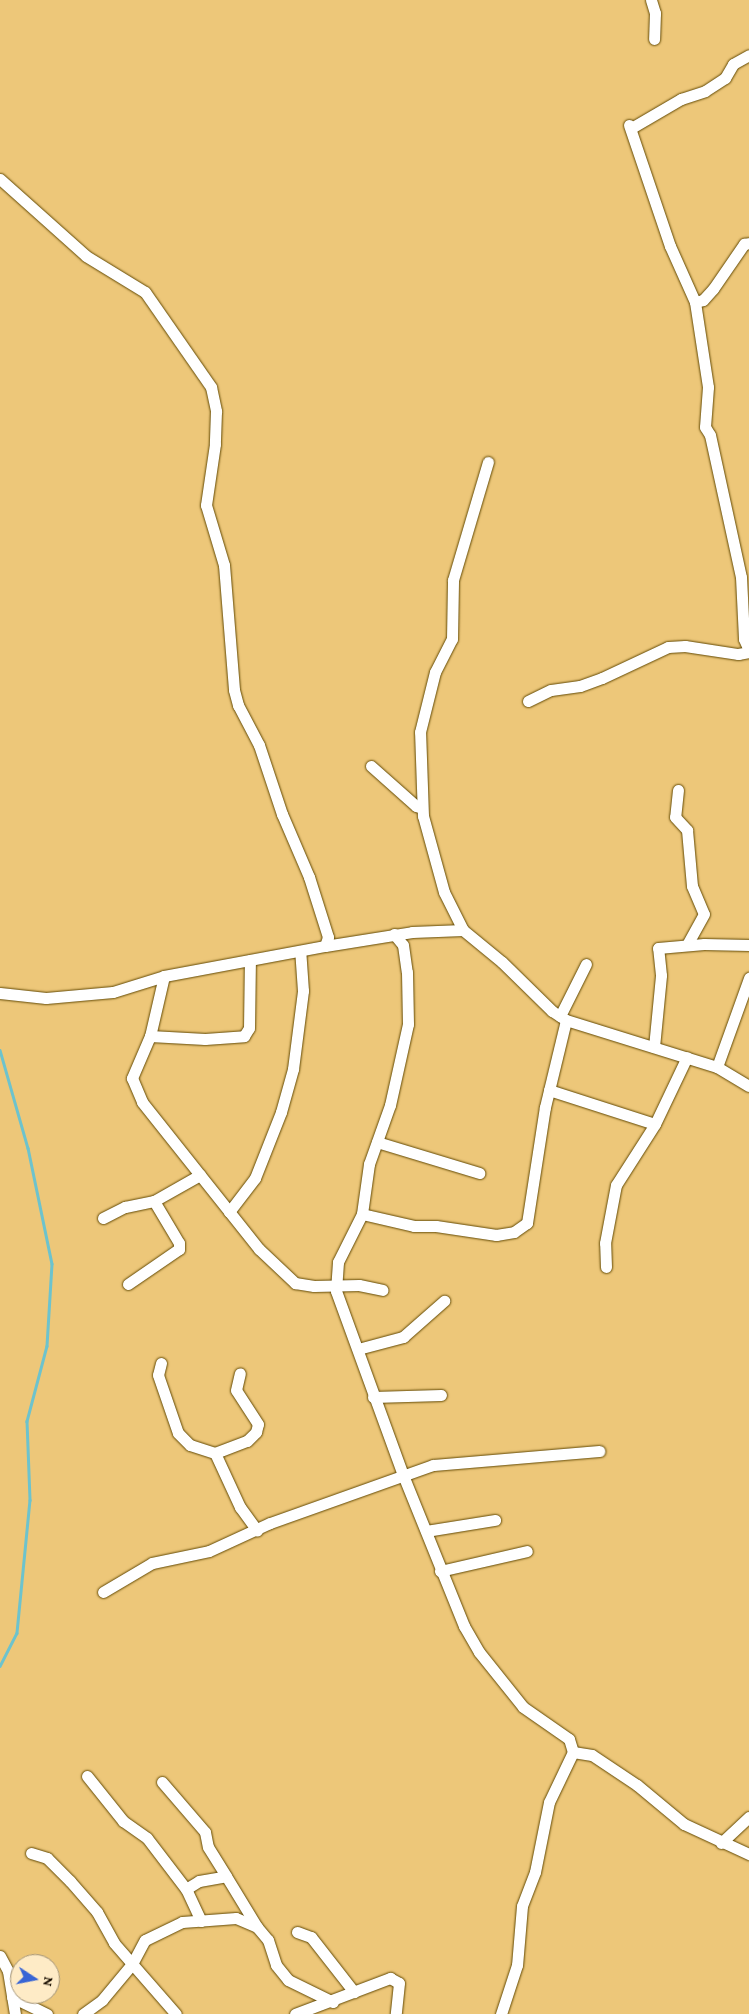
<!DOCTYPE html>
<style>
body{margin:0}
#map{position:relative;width:749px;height:2014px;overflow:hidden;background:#edc779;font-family:"Crimson Pro",serif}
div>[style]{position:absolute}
.stream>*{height:2.5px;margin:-1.25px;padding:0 1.25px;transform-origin:1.25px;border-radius:1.25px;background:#6dc3cd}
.roads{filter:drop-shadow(0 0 1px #634a05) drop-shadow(0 0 1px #634a05)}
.minor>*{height:11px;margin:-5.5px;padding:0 5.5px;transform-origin:5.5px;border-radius:5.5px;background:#fff}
span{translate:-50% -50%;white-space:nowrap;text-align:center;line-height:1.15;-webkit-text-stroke:5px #feebc6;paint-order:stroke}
.north{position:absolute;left:10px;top:1954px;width:50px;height:50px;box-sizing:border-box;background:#feebc6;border:1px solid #a29377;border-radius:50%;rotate:101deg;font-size:14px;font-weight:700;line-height:20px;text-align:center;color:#190e00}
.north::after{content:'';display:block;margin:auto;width:18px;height:22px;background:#3865d5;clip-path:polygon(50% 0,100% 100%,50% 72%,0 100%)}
</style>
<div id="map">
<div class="stream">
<div style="left:0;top:1050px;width:102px;rotate:74.1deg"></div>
<div style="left:28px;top:1148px;width:118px;rotate:78.3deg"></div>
<div style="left:52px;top:1264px;width:82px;rotate:93.5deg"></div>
<div style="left:47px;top:1346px;width:78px;rotate:104.9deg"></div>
<div style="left:27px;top:1421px;width:79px;rotate:87.8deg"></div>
<div style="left:30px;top:1500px;width:134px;rotate:95.6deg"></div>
<div style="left:17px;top:1633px;width:37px;rotate:117deg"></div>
</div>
<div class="roads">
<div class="minor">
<div style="left:651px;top:0;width:14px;rotate:73deg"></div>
<div style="left:655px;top:13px;width:26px;rotate:92deg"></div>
<div style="left:629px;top:125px;width:128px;rotate:71.3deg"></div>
<div style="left:670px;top:246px;width:61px;rotate:65.9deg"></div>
<div style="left:695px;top:302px;width:86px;rotate:81.3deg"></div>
<div style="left:708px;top:387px;width:40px;rotate:94.3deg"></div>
<div style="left:705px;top:427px;width:9px;rotate:58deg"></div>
<div style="left:710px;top:435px;width:145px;rotate:77.7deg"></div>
<div style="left:741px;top:577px;width:62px;rotate:87.2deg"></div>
<div style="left:744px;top:639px;width:12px;rotate:66deg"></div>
<div style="left:633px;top:127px;width:56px;rotate:-30.3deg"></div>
<div style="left:681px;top:99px;width:25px;rotate:-18deg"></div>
<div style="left:705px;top:91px;width:24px;rotate:-33deg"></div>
<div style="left:725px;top:78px;width:16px;rotate:-60deg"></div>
<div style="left:733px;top:64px;width:18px;rotate:-29deg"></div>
<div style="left:0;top:179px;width:115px;rotate:41.8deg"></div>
<div style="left:86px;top:256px;width:69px;rotate:31.4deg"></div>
<div style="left:145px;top:292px;width:116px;rotate:55.2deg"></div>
<div style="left:211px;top:387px;width:25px;rotate:78deg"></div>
<div style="left:216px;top:411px;width:33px;rotate:92deg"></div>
<div style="left:215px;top:444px;width:62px;rotate:98.4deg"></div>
<div style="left:206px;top:505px;width:63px;rotate:73.3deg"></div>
<div style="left:224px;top:565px;width:125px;rotate:85.4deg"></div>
<div style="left:234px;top:690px;width:16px;rotate:75deg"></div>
<div style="left:238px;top:705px;width:45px;rotate:62.3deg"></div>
<div style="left:259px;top:745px;width:73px;rotate:71.6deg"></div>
<div style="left:282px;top:814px;width:69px;rotate:66.8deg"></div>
<div style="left:309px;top:877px;width:63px;rotate:72.4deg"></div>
<div style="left:328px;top:937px;width:9px;rotate:108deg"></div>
<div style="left:695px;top:302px;width:8px;rotate:-14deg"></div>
<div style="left:703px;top:300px;width:15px;rotate:-48deg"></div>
<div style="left:713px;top:289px;width:55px;rotate:-55.4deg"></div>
<div style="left:744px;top:244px;width:5px;rotate:-11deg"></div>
<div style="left:528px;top:701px;width:25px;rotate:-26deg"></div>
<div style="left:551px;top:690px;width:29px;rotate:-8deg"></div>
<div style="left:580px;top:686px;width:23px;rotate:-20deg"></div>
<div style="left:602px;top:678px;width:73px;rotate:-25.2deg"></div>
<div style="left:668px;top:647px;width:17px;rotate:-3deg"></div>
<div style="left:685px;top:646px;width:54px;rotate:8.6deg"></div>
<div style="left:738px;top:654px;width:11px;rotate:-10deg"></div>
<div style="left:371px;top:766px;width:60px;rotate:41.6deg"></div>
<div style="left:416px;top:806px;width:6px;rotate:18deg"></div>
<div style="left:678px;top:790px;width:27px;rotate:96deg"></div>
<div style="left:675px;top:817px;width:18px;rotate:47deg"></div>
<div style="left:687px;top:830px;width:56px;rotate:84.9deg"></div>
<div style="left:692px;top:886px;width:30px;rotate:67deg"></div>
<div style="left:704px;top:914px;width:35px;rotate:119deg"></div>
<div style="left:463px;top:930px;width:42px;rotate:-116.6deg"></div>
<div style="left:444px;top:892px;width:79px;rotate:-105.4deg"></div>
<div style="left:423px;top:816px;width:84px;rotate:-92deg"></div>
<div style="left:420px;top:732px;width:62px;rotate:-76deg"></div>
<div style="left:435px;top:672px;width:37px;rotate:-63deg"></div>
<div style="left:452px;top:639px;width:59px;rotate:-89deg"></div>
<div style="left:453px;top:580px;width:123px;rotate:-73.5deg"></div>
<div style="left:394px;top:934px;width:14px;rotate:51deg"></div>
<div style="left:403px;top:945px;width:27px;rotate:82deg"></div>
<div style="left:407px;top:972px;width:52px;rotate:88.9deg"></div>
<div style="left:408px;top:1024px;width:83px;rotate:102.5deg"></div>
<div style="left:390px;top:1105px;width:63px;rotate:109.6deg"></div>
<div style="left:369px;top:1164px;width:50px;rotate:98deg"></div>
<div style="left:362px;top:1214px;width:54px;rotate:116.6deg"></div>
<div style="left:338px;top:1262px;width:29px;rotate:94deg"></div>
<div style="left:336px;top:1291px;width:196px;rotate:70deg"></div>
<div style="left:403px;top:1475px;width:163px;rotate:68deg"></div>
<div style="left:464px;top:1626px;width:30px;rotate:60deg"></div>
<div style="left:479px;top:1652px;width:70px;rotate:51.3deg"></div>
<div style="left:523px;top:1707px;width:56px;rotate:34.8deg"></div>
<div style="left:569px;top:1739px;width:14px;rotate:73deg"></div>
<div style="left:573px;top:1752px;width:55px;rotate:115.6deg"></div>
<div style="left:549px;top:1802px;width:71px;rotate:101.3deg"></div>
<div style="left:535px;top:1872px;width:36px;rotate:111deg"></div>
<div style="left:522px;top:1906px;width:59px;rotate:94.8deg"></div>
<div style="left:517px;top:1965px;width:52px;rotate:108.1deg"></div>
<div style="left:164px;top:976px;width:62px;rotate:103.1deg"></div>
<div style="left:150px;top:1036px;width:46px;rotate:113.2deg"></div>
<div style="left:132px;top:1078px;width:26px;rotate:67deg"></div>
<div style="left:142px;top:1102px;width:188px;rotate:51.5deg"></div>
<div style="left:259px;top:1249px;width:50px;rotate:43.4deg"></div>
<div style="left:295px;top:1283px;width:19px;rotate:9deg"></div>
<div style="left:314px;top:1286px;width:45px;rotate:-1.3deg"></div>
<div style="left:359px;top:1285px;width:24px;rotate:12deg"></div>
<div style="left:0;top:993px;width:46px;rotate:6.2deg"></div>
<div style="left:46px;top:998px;width:67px;rotate:-5.1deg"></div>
<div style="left:113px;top:992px;width:53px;rotate:-17.4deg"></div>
<div style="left:164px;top:976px;width:164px;rotate:-10.6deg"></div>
<div style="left:325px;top:946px;width:88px;rotate:-9.1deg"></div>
<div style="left:412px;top:932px;width:51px;rotate:-2.2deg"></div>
<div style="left:463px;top:930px;width:50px;rotate:39.4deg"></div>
<div style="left:502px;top:962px;width:70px;rotate:44.4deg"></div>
<div style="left:552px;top:1011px;width:17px;rotate:33deg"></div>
<div style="left:566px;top:1020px;width:158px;rotate:17.3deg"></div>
<div style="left:717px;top:1067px;width:37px;rotate:31deg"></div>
<div style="left:560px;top:1016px;width:58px;rotate:-63.4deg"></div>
<div style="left:150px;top:1036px;width:55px;rotate:3.1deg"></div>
<div style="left:205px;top:1039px;width:39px;rotate:-4deg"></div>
<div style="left:244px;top:1036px;width:9px;rotate:-58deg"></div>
<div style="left:249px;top:1028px;width:68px;rotate:-89.2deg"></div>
<div style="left:654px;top:1047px;width:72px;rotate:-84.4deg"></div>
<div style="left:661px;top:975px;width:27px;rotate:-96deg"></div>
<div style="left:658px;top:948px;width:46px;rotate:-5deg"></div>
<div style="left:704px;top:944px;width:45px;rotate:1.3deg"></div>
<div style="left:717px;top:1067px;width:95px;rotate:-70.2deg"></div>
<div style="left:549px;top:1090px;width:111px;rotate:17.8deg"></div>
<div style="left:377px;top:1142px;width:107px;rotate:16.9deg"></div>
<div style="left:229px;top:1212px;width:43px;rotate:-52.6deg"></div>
<div style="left:255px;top:1178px;width:71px;rotate:-68.5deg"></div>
<div style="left:281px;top:1112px;width:45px;rotate:-74.4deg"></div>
<div style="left:293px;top:1069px;width:79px;rotate:-82.7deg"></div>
<div style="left:303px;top:991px;width:39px;rotate:-94deg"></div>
<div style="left:362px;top:1214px;width:53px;rotate:13deg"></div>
<div style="left:414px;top:1226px;width:22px"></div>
<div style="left:436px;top:1226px;width:61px;rotate:8.5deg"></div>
<div style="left:496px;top:1235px;width:18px;rotate:-9deg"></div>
<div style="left:514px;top:1232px;width:16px;rotate:-35deg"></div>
<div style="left:527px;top:1223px;width:117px;rotate:-81.2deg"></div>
<div style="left:545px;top:1107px;width:89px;rotate:-76.4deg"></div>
<div style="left:103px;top:1218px;width:25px;rotate:-27deg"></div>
<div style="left:125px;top:1207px;width:30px;rotate:-12deg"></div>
<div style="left:154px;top:1201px;width:53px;rotate:-29.5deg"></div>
<div style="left:606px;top:1267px;width:24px;rotate:-92deg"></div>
<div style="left:605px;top:1243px;width:59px;rotate:-79.3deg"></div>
<div style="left:616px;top:1185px;width:72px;rotate:-57.4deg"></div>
<div style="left:655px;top:1124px;width:74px;rotate:-64.5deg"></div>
<div style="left:128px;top:1284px;width:62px;rotate:-34.5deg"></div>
<div style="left:179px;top:1249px;width:6px;rotate:-90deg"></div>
<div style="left:179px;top:1243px;width:49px;rotate:-120.8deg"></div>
<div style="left:358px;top:1349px;width:47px;rotate:-14.9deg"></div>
<div style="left:403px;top:1337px;width:55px;rotate:-41.3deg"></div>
<div style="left:161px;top:1363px;width:12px;rotate:104deg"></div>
<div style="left:158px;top:1375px;width:61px;rotate:71deg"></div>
<div style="left:178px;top:1433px;width:17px;rotate:45deg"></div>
<div style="left:190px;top:1445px;width:26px;rotate:18deg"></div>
<div style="left:215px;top:1453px;width:60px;rotate:65.2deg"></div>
<div style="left:240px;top:1507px;width:29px;rotate:54deg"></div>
<div style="left:373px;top:1397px;width:68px;rotate:-1.7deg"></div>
<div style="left:215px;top:1453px;width:34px;rotate:-21deg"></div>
<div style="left:247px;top:1441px;width:13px;rotate:-45deg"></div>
<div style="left:256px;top:1432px;width:8px;rotate:-76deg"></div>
<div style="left:258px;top:1424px;width:40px;rotate:-122.9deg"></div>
<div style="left:236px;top:1390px;width:17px;rotate:-77deg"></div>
<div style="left:426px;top:1531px;width:70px;rotate:-9.1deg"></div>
<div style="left:440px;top:1571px;width:89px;rotate:-12.9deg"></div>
<div style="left:103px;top:1592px;width:57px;rotate:-30.6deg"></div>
<div style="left:152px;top:1563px;width:58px;rotate:-11.9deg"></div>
<div style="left:209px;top:1551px;width:67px;rotate:-24.7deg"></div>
<div style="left:270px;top:1523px;width:173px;rotate:-19.6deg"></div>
<div style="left:433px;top:1465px;width:167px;rotate:-4.8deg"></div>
<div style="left:573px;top:1752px;width:19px;rotate:9deg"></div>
<div style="left:592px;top:1755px;width:54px;rotate:33.7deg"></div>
<div style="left:637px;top:1785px;width:61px;rotate:39.7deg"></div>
<div style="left:684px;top:1824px;width:72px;rotate:24.8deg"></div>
<div style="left:87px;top:1776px;width:58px;rotate:51.3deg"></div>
<div style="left:123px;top:1821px;width:29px;rotate:35deg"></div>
<div style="left:147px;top:1838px;width:64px;rotate:52.6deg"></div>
<div style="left:162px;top:1782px;width:66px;rotate:49.3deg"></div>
<div style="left:205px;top:1832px;width:15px;rotate:79deg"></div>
<div style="left:208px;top:1847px;width:34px;rotate:58deg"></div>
<div style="left:721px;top:1843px;width:38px;rotate:-43deg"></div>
<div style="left:31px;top:1853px;width:17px;rotate:17deg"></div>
<div style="left:47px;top:1858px;width:33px;rotate:45deg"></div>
<div style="left:70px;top:1881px;width:41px;rotate:48.9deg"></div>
<div style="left:97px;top:1912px;width:35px;rotate:61deg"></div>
<div style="left:114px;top:1943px;width:94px;rotate:48.9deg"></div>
<div style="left:201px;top:1921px;width:35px;rotate:-115deg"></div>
<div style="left:186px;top:1889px;width:15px;rotate:-32deg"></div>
<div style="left:199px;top:1881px;width:27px;rotate:-10deg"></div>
<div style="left:226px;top:1876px;width:60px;rotate:58.7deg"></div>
<div style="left:297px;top:1932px;width:15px;rotate:20deg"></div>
<div style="left:311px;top:1937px;width:70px;rotate:52deg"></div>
<div style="left:0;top:1956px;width:17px;rotate:62deg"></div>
<div style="left:8px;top:1971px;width:44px;rotate:80.8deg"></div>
<div style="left:12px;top:1997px;width:39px;rotate:26deg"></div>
<div style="left:83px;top:2014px;width:24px;rotate:-36deg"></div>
<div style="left:102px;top:2000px;width:47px;rotate:-50.2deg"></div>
<div style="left:132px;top:1964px;width:27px;rotate:-62deg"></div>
<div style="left:145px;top:1940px;width:41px;rotate:-25.9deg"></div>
<div style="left:182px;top:1922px;width:54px;rotate:-4.2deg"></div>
<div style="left:236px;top:1918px;width:23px;rotate:23deg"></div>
<div style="left:257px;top:1927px;width:17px;rotate:50deg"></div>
<div style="left:268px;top:1940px;width:26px;rotate:72deg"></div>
<div style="left:276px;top:1965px;width:19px;rotate:51deg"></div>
<div style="left:288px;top:1980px;width:50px;rotate:26.1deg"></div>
<div style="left:295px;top:2014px;width:102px;rotate:-20.8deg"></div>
<div style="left:390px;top:1978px;width:10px;rotate:29deg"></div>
<div style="left:399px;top:1983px;width:31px;rotate:96deg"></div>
</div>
</div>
<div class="north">N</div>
</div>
